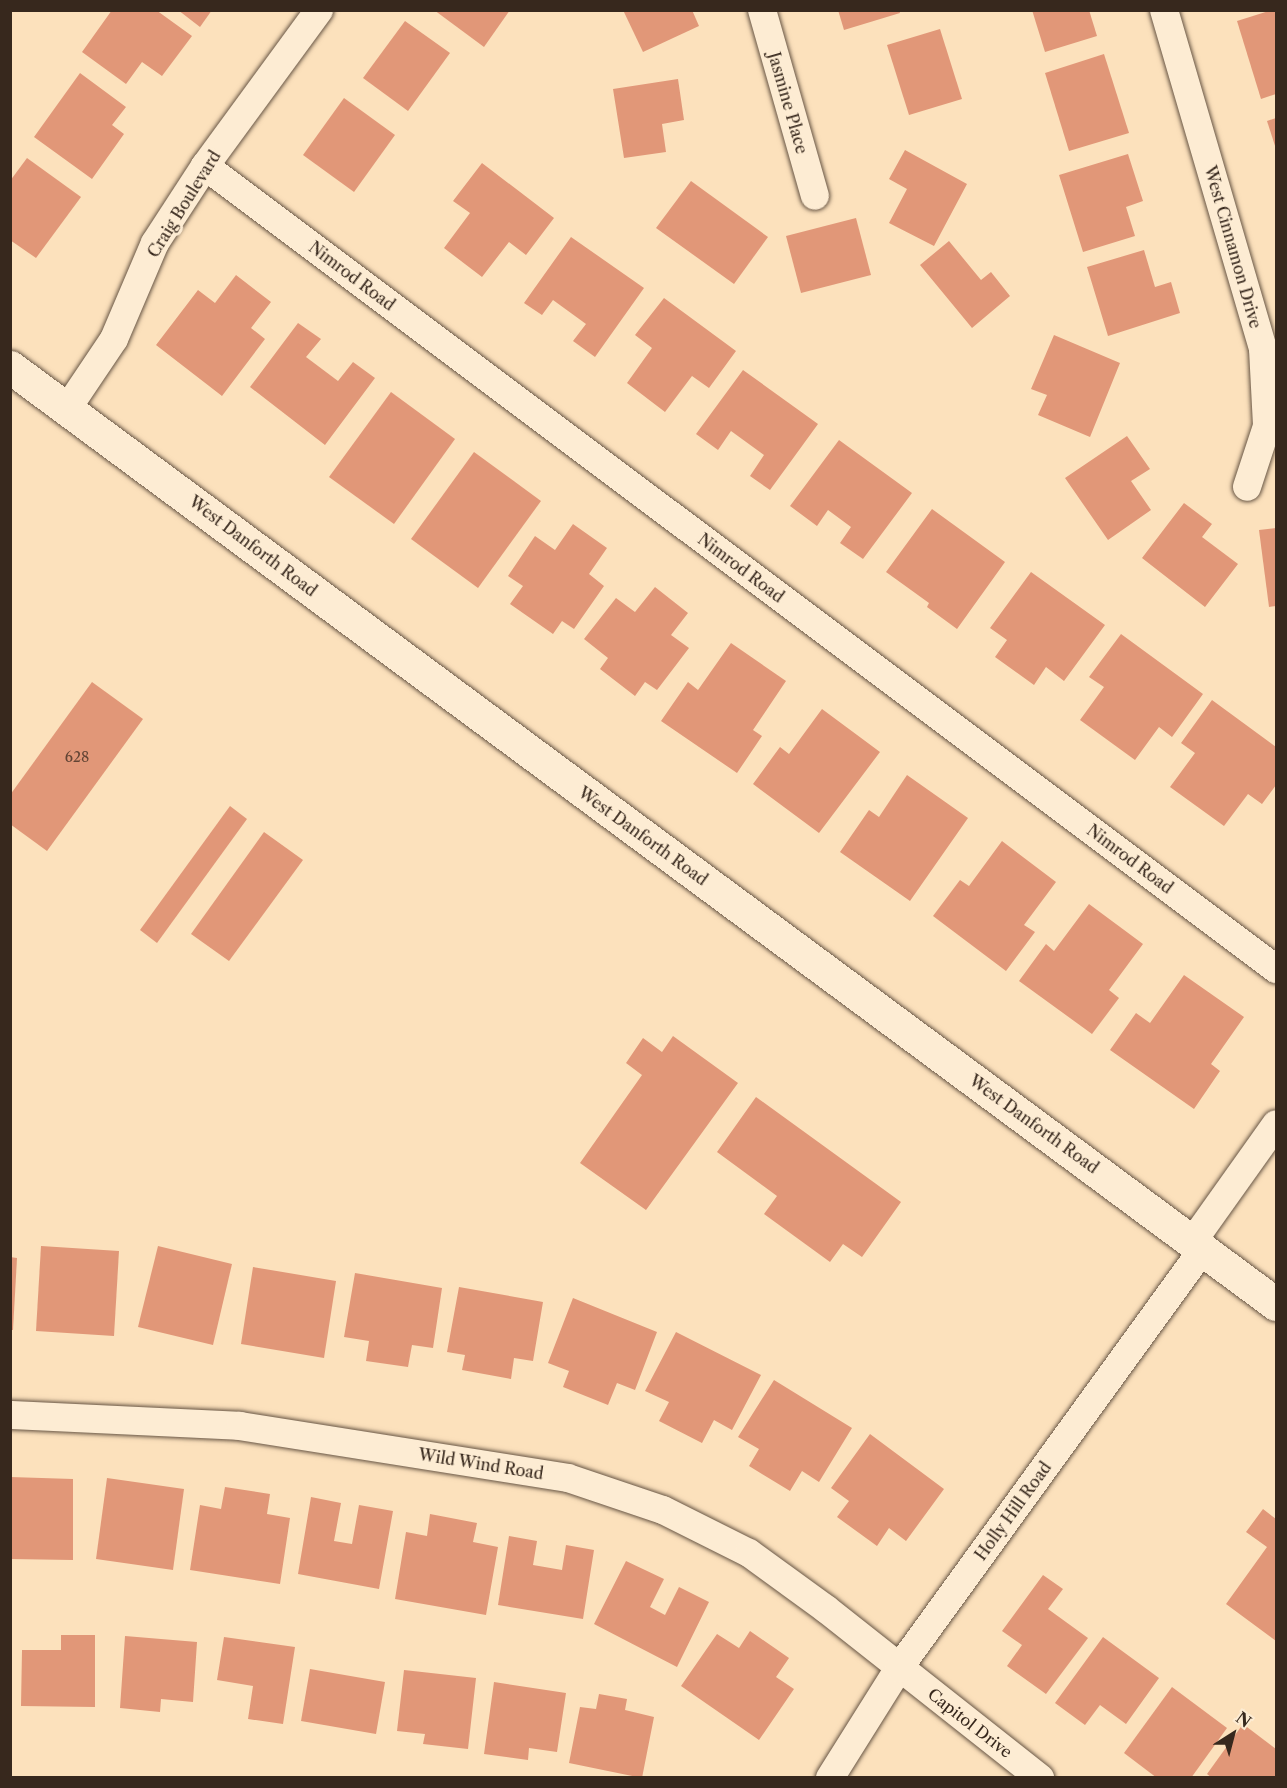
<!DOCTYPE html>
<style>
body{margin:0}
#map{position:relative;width:1287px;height:1788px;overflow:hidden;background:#fce1bc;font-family:"Libre Caslon Text",serif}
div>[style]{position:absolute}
.building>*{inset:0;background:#e19778}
.roads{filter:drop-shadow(0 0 2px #685645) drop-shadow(0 0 2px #685645)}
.street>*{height:28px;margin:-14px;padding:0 14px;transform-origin:14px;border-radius:14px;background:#fdecd3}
.secondary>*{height:33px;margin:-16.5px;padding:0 16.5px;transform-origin:16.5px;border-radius:16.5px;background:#fdecd3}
span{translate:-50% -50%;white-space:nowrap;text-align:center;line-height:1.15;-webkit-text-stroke:6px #fdecd3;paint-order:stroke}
.number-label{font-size:14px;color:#624434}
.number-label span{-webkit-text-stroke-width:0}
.street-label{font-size:16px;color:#37281d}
.frame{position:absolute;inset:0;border:12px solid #37281d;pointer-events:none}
.north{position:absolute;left:1203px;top:1704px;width:60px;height:60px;-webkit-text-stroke:4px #fdecd3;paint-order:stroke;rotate:36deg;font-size:16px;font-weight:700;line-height:24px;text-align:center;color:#37281d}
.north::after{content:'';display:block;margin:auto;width:21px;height:27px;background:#37281d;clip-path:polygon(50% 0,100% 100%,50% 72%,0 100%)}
</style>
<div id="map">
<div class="building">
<div style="clip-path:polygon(112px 10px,156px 10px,192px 36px,162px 76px,142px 62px,126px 84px,82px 52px)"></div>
<div style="clip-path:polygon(178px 10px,212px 10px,200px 27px)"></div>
<div style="clip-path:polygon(434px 10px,510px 10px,484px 47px)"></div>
<div style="clip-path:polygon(623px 10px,692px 10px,699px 26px,643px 52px)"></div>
<div style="clip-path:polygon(838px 10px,899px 10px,900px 13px,844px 30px)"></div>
<div style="clip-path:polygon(1032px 10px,1089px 10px,1097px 36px,1045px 52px)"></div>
<div style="clip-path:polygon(1272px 10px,1276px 10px,1276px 94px,1261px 99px,1237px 21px)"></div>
<div style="clip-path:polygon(405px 21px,450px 53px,408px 111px,363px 78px)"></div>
<div style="clip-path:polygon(940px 29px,962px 99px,909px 115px,887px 45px)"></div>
<div style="clip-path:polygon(1104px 54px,1129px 133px,1069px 151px,1045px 73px)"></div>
<div style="clip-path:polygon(80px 73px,126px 107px,112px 125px,124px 134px,92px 179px,34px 137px)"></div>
<div style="clip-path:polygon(678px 79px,684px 120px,662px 124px,666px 152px,624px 158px,613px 89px)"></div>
<div style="clip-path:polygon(344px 98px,395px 135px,354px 192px,303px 155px)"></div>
<div style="clip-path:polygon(1276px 118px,1276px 149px,1267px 121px)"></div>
<div style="clip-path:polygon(905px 150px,967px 184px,934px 246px,889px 223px,907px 189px,889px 179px)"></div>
<div style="clip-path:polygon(1128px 154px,1143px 201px,1126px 207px,1135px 236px,1083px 252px,1059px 175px)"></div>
<div style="clip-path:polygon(27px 158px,81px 197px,36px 258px,10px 240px,10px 181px)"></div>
<div style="clip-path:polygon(482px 163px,554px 218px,526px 255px,509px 242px,482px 277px,444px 248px,470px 213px,453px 201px)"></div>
<div style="clip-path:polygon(691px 181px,768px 237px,734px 284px,656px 228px)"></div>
<div style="clip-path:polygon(856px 218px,871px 275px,801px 293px,786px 236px)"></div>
<div style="clip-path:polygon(571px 237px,644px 288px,595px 357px,573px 341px,586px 324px,553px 300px,542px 315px,524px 303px)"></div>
<div style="clip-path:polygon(949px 241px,981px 280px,991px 272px,1010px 296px,972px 328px,920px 265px)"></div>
<div style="clip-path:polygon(1144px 250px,1155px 287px,1171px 282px,1180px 313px,1108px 336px,1087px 267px)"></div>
<div style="clip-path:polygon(236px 275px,271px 302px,251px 328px,265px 339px,222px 396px,156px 345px,198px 290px,215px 303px)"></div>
<div style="clip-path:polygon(664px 298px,736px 351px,709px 388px,692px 376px,665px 412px,627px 383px,652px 348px,635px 335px)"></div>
<div style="clip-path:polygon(298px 323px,321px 339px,306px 357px,338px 381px,353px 362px,375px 378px,325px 445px,250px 387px)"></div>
<div style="clip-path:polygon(1054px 335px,1120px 363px,1090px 437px,1038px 415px,1047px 395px,1031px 389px)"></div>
<div style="clip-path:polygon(743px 370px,818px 424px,770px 490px,750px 476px,764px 455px,731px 431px,718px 450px,696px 434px)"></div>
<div style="clip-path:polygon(391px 392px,455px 439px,394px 524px,329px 477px)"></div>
<div style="clip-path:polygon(1127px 436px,1150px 469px,1131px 481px,1151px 510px,1108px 540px,1065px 478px)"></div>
<div style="clip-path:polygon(839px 440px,912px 493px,863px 559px,840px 543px,851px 527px,828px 510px,817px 526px,790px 506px)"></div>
<div style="clip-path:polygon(474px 452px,541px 501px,478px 588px,411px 539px)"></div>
<div style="clip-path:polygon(1184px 503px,1212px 524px,1202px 537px,1238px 564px,1205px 607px,1142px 558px)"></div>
<div style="clip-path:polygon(932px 509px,1005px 562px,957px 629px,927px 607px,929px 603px,886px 572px)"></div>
<div style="clip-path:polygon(573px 524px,607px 548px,589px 574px,604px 586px,574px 629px,562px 621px,553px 634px,510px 604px,523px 586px,508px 576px,535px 536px,555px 550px)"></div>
<div style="clip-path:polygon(1276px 528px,1276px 606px,1269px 607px,1259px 530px)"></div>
<div style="clip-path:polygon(1031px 572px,1105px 625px,1064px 681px,1046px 667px,1034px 685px,995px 657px,1007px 640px,990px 628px)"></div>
<div style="clip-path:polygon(655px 587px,688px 613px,671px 635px,689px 648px,657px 690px,645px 682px,635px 696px,600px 669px,608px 658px,584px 639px,616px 598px,635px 612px)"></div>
<div style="clip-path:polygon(1121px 634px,1203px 694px,1172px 737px,1159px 727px,1135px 760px,1080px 720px,1104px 687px,1089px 677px)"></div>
<div style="clip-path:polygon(731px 643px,786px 681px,753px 730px,762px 736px,737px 773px,661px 721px,688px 682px,698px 690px)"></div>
<div style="clip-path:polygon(92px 682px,143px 719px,47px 851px,10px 824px,10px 795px)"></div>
<div style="clip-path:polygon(1212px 700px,1276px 747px,1276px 785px,1262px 804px,1248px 794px,1224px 826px,1170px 787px,1195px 753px,1181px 743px)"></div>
<div style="clip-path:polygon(822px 709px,880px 752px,819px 833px,753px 784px,780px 747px,789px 754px)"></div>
<div style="clip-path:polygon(907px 775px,968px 818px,910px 901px,840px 852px,869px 810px,879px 817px)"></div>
<div style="clip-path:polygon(230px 806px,247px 819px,157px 943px,140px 930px)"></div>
<div style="clip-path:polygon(264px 832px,303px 860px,229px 961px,191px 934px)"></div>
<div style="clip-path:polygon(1002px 841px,1056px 882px,1024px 925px,1035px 932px,1006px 971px,933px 916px,960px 880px,969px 886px)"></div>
<div style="clip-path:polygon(1089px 904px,1143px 944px,1109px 990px,1119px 998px,1092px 1034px,1019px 981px,1046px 944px,1054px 951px)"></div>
<div style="clip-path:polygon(1184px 975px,1244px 1017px,1211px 1064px,1220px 1071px,1194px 1109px,1110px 1050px,1136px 1013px,1150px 1023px)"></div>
<div style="clip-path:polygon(673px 1036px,738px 1083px,646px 1210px,580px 1163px,642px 1075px,626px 1063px,643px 1038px,662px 1052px)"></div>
<div style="clip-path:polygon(756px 1097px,901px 1202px,862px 1257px,843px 1244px,830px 1262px,764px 1214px,777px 1196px,717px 1152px)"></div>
<div style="clip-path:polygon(41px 1246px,119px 1251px,114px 1336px,36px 1331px)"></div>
<div style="clip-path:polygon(158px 1246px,232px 1264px,213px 1345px,138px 1327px)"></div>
<div style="clip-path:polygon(10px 1257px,17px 1258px,13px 1330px,10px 1330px)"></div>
<div style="clip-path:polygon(253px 1267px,336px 1281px,324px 1358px,241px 1344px)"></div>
<div style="clip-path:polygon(355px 1273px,442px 1288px,433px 1348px,412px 1345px,408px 1367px,366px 1361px,369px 1341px,344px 1337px)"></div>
<div style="clip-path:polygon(459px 1287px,543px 1302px,533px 1361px,514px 1358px,511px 1379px,462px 1370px,465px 1355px,447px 1352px)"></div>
<div style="clip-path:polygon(573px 1298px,657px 1332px,635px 1390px,617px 1383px,608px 1405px,563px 1387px,569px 1371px,548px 1363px)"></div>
<div style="clip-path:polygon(676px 1332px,761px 1375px,732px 1430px,714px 1420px,702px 1443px,659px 1421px,669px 1402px,645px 1391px)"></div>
<div style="clip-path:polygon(774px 1380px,852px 1428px,819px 1482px,802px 1471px,790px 1491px,749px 1466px,759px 1449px,738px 1437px)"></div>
<div style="clip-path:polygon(870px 1434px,944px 1489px,906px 1541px,889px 1528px,877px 1546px,837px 1517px,849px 1501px,831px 1488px)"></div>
<div style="clip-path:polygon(10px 1477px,73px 1479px,73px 1560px,10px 1559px)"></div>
<div style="clip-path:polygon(107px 1478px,184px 1489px,173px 1570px,96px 1559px)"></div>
<div style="clip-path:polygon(225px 1487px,270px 1494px,267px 1514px,290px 1518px,280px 1584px,190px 1570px,200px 1505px,221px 1509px)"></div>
<div style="clip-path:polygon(311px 1497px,341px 1503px,334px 1541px,352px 1544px,359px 1505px,393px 1511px,379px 1589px,298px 1574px)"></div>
<div style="clip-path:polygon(1263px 1509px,1276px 1519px,1276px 1641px,1226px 1604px,1267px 1547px,1246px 1532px)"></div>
<div style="clip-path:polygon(430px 1514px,477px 1523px,473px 1542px,498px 1547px,486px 1615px,395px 1599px,406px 1532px,427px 1536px)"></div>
<div style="clip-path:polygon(509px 1536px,537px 1541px,533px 1565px,562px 1570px,566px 1545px,594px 1550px,583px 1619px,498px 1605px)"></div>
<div style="clip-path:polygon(626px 1561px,664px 1579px,650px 1607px,665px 1615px,679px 1587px,709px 1602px,677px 1667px,594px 1624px)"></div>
<div style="clip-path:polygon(1043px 1575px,1063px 1589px,1048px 1609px,1088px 1638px,1046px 1694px,1007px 1666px,1022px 1645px,1002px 1631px)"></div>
<div style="clip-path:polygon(750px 1631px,789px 1658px,776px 1677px,794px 1689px,759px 1740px,681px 1686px,717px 1634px,739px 1648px)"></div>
<div style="clip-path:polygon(61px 1635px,95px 1635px,95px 1707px,21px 1706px,22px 1650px,61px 1650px)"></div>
<div style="clip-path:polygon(125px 1636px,197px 1642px,193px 1702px,161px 1699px,160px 1712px,120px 1708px)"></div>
<div style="clip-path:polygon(224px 1637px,295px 1647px,283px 1724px,248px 1719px,253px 1686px,217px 1680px)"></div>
<div style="clip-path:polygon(1103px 1637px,1159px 1678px,1126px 1724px,1100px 1705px,1085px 1725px,1055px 1703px)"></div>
<div style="clip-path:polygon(310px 1669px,385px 1682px,376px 1734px,301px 1721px)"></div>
<div style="clip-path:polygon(404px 1670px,476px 1678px,468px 1749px,423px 1744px,425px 1734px,397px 1731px)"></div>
<div style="clip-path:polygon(494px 1682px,566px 1693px,557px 1752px,529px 1748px,528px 1760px,484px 1754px)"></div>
<div style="clip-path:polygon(1172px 1687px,1227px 1728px,1191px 1778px,1157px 1778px,1124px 1753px)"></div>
<div style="clip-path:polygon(599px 1694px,627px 1699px,625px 1710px,654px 1717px,642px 1778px,569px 1763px,580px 1707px,596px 1709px)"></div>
<div style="clip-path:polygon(1243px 1724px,1276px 1749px,1276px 1778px,1212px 1778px,1207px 1774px)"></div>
</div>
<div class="roads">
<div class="street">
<div style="left:762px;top:10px;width:193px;rotate:74.1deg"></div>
<div style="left:1164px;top:10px;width:353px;rotate:73.7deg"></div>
<div style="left:1263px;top:349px;width:77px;rotate:87deg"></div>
<div style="left:1267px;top:426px;width:64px;rotate:108.2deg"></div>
<div style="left:205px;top:166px;width:1339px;rotate:36.86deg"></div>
<div style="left:67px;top:409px;width:84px;rotate:-56.1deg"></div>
<div style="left:114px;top:339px;width:104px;rotate:-66.9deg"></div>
<div style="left:155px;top:243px;width:92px;rotate:-57deg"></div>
<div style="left:205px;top:166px;width:193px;rotate:-53.8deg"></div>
<div style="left:1193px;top:1241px;width:143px;rotate:-54.6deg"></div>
<div style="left:10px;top:1415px;width:230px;rotate:2.7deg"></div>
<div style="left:240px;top:1426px;width:332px;rotate:9deg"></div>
<div style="left:568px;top:1478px;width:100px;rotate:18.6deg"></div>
<div style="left:663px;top:1510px;width:96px;rotate:26.6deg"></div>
<div style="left:749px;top:1553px;width:95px;rotate:36deg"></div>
<div style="left:826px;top:1609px;width:273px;rotate:38.3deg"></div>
<div style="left:830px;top:1778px;width:130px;rotate:-57.9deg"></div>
<div style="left:899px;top:1668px;width:518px;rotate:-54.04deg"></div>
</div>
<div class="secondary">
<div style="left:10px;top:367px;width:1575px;rotate:36.51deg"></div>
</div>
</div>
<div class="number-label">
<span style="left:77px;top:757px">628</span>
</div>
<div class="street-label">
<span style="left:788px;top:103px;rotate:74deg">Jasmine Place</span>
<span style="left:184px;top:204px;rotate:-58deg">Craig Boulevard</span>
<span style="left:1233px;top:247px;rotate:74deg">West Cinnamon Drive</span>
<span style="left:352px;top:276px;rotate:37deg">Nimrod Road</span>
<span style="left:253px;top:546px;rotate:37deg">West Danforth Road</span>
<span style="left:741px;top:568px;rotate:37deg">Nimrod Road</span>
<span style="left:643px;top:836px;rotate:36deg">West Danforth Road</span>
<span style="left:1130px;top:859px;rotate:37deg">Nimrod Road</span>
<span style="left:1034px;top:1124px;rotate:36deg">West Danforth Road</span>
<span style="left:481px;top:1464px;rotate:9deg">Wild Wind Road</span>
<span style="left:1013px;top:1511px;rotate:-54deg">Holly Hill Road</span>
<span style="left:970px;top:1723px;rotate:38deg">Capitol Drive</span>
</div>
<div class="frame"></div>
<div class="north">N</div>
</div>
